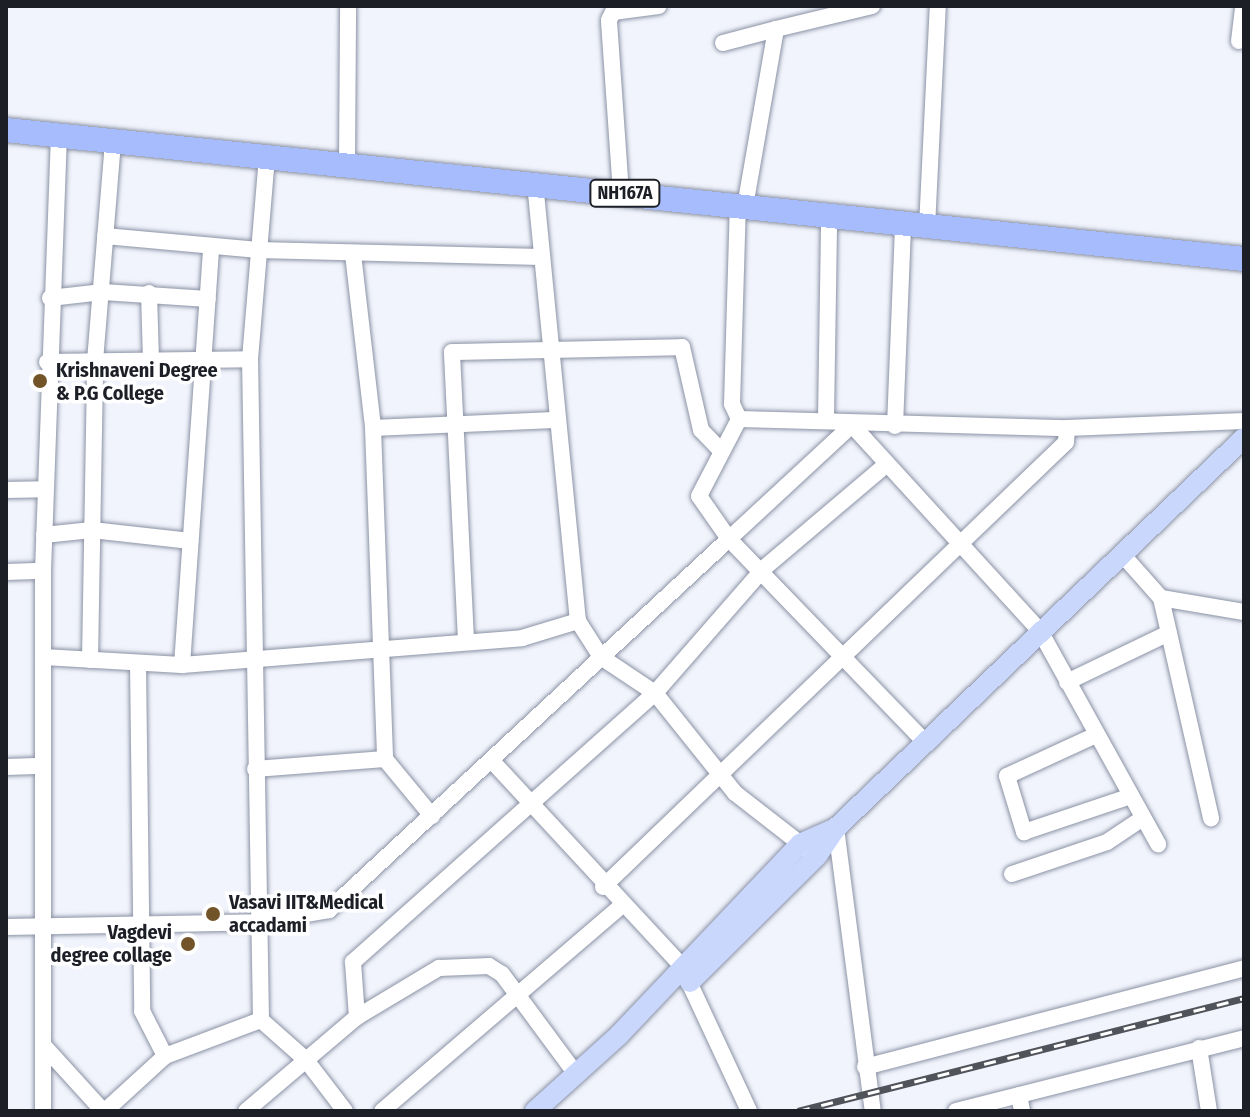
<!DOCTYPE html>
<style>
body{margin:0}
#map{position:relative;width:1250px;height:1117px;overflow:hidden;background:#f1f4fc;font-family:"Fira Sans Condensed",sans-serif}
div>[style]{position:absolute}
.roads{filter:drop-shadow(0 0 2px #8b92a5) drop-shadow(0 0 2px #8b92a5)}
.minor>*{height:16px;margin:-8px;padding:0 8px;transform-origin:8px;border-radius:8px;background:#fff}
.major>*{height:20px;margin:-10px;padding:0 10px;transform-origin:10px;border-radius:10px;background:#cad7fd}
.highway>*{height:24px;margin:-12px;padding:0 12px;transform-origin:12px;border-radius:12px;background:#a7bcfc}
.rail>*{height:7px;margin-top:-3.5px;transform-origin:0;background:repeating-linear-gradient(90deg,#fff 0 12px,#51535b 0 24px);box-sizing:border-box;border-block:2px solid #51535b}
.dots>*{width:22px;height:22px;translate:-50% -50%;box-sizing:border-box;border:4px solid #fff;border-radius:50%}
span{translate:-50% -50%;white-space:nowrap;text-align:center;line-height:1.15;-webkit-text-stroke:7px #fff;paint-order:stroke}
.shield-label span{padding:2px 6px;background:#fff;border:2px solid;border-radius:6px;-webkit-text-stroke-width:0}
.shield-label{font-size:18px;color:#1d1f27;font-weight:700}
.poi-label{font-size:20px;color:#1d1f27;font-weight:700}
.left{translate:0 -50%;text-align:left}
.right{translate:-100% -50%;text-align:right}
.frame{position:absolute;inset:0;border:8px solid #1d1f27;pointer-events:none}
</style>
<div id="map">
<div class="roads">
<div class="minor">
<div style="left:776px;top:29px;width:99px;rotate:-13.5deg"></div>
<div style="left:1239px;top:41px;width:35px;rotate:-83deg"></div>
<div style="left:723px;top:43px;width:55px;rotate:-14.8deg"></div>
<div style="left:776px;top:29px;width:181px;rotate:99.9deg"></div>
<div style="left:347px;top:163px;width:157px;rotate:-89.6deg"></div>
<div style="left:535px;top:183px;width:440px;rotate:84.4deg"></div>
<div style="left:578px;top:621px;width:43px;rotate:57.4deg"></div>
<div style="left:601px;top:657px;width:65px;rotate:33.7deg"></div>
<div style="left:655px;top:693px;width:164px;rotate:-48.9deg"></div>
<div style="left:763px;top:569px;width:162px;rotate:-40.3deg"></div>
<div style="left:621px;top:193px;width:173px;rotate:-94deg"></div>
<div style="left:609px;top:20px;width:9px;rotate:-63deg"></div>
<div style="left:613px;top:12px;width:46px;rotate:-7.4deg"></div>
<div style="left:927px;top:227px;width:221px;rotate:-87.2deg"></div>
<div style="left:105px;top:236px;width:154px;rotate:5.2deg"></div>
<div style="left:258px;top:250px;width:283px;rotate:1.4deg"></div>
<div style="left:353px;top:254px;width:175px;rotate:83.4deg"></div>
<div style="left:373px;top:428px;width:331px;rotate:87.9deg"></div>
<div style="left:385px;top:759px;width:74px;rotate:50.5deg"></div>
<div style="left:149px;top:293px;width:68px;rotate:88.3deg"></div>
<div style="left:50px;top:298px;width:53px;rotate:-6.5deg"></div>
<div style="left:103px;top:292px;width:105px;rotate:3.8deg"></div>
<div style="left:47px;top:362px;width:203px;rotate:-0.8deg"></div>
<div style="left:826px;top:418px;width:202px;rotate:-89.1deg"></div>
<div style="left:739px;top:419px;width:328px;rotate:1.6deg"></div>
<div style="left:1067px;top:428px;width:177px;rotate:-2.3deg"></div>
<div style="left:852px;top:425px;width:279px;rotate:47.6deg"></div>
<div style="left:1040px;top:631px;width:244px;rotate:61deg"></div>
<div style="left:852px;top:425px;width:168px;rotate:137.2deg"></div>
<div style="left:729px;top:539px;width:282px;rotate:46deg"></div>
<div style="left:895px;top:426px;width:202px;rotate:-87.7deg"></div>
<div style="left:373px;top:428px;width:181px;rotate:-2.5deg"></div>
<div style="left:6px;top:490px;width:39px;rotate:-1deg"></div>
<div style="left:44px;top:535px;width:48px;rotate:-5.9deg"></div>
<div style="left:92px;top:530px;width:99px;rotate:6.4deg"></div>
<div style="left:1121px;top:553px;width:60px;rotate:48.4deg"></div>
<div style="left:1161px;top:598px;width:226px;rotate:77.2deg"></div>
<div style="left:6px;top:572px;width:37px;rotate:-2deg"></div>
<div style="left:1161px;top:598px;width:84px;rotate:9.6deg"></div>
<div style="left:466px;top:640px;width:288px;rotate:-92.8deg"></div>
<div style="left:452px;top:352px;width:230px;rotate:-1.2deg"></div>
<div style="left:682px;top:347px;width:85px;rotate:77.1deg"></div>
<div style="left:701px;top:430px;width:29px;rotate:46deg"></div>
<div style="left:43px;top:657px;width:139px;rotate:3.3deg"></div>
<div style="left:182px;top:665px;width:420px;rotate:-86deg"></div>
<div style="left:90px;top:660px;width:299px;rotate:-89deg"></div>
<div style="left:95px;top:361px;width:221px;rotate:-85.3deg"></div>
<div style="left:138px;top:663px;width:348px;rotate:89.3deg"></div>
<div style="left:142px;top:1011px;width:51px;rotate:62.9deg"></div>
<div style="left:182px;top:665px;width:341px;rotate:-4.5deg"></div>
<div style="left:522px;top:638px;width:59px;rotate:-16.9deg"></div>
<div style="left:1067px;top:682px;width:113px;rotate:-25.7deg"></div>
<div style="left:1096px;top:735px;width:98px;rotate:155.3deg"></div>
<div style="left:1007px;top:776px;width:59px;rotate:73.1deg"></div>
<div style="left:1024px;top:832px;width:113px;rotate:-18.6deg"></div>
<div style="left:492px;top:761px;width:278px;rotate:47.2deg"></div>
<div style="left:681px;top:965px;width:161px;rotate:65deg"></div>
<div style="left:6px;top:767px;width:37px;rotate:-2deg"></div>
<div style="left:255px;top:769px;width:130px;rotate:-4.4deg"></div>
<div style="left:836px;top:828px;width:285px;rotate:82.6deg"></div>
<div style="left:1012px;top:874px;width:100px;rotate:-18.6deg"></div>
<div style="left:1107px;top:842px;width:43px;rotate:-33.7deg"></div>
<div style="left:603px;top:887px;width:642px;rotate:-43.86deg"></div>
<div style="left:1066px;top:442px;width:14px;rotate:-86deg"></div>
<div style="left:6px;top:927px;width:253px;rotate:-1.1deg"></div>
<div style="left:259px;top:922px;width:71px;rotate:-9.7deg"></div>
<div style="left:329px;top:910px;width:546px;rotate:-42.85deg"></div>
<div style="left:729px;top:539px;width:52px;rotate:-124.9deg"></div>
<div style="left:699px;top:496px;width:87px;rotate:-62.5deg"></div>
<div style="left:739px;top:419px;width:17px;rotate:-115deg"></div>
<div style="left:732px;top:404px;width:198px;rotate:-88.3deg"></div>
<div style="left:357px;top:1017px;width:55px;rotate:-94.2deg"></div>
<div style="left:353px;top:962px;width:404px;rotate:-41.7deg"></div>
<div style="left:655px;top:693px;width:128px;rotate:51.3deg"></div>
<div style="left:735px;top:793px;width:91px;rotate:37.9deg"></div>
<div style="left:261px;top:1020px;width:661px;rotate:-90.95deg"></div>
<div style="left:250px;top:359px;width:205px;rotate:-85.2deg"></div>
<div style="left:43px;top:1045px;width:89px;rotate:47.7deg"></div>
<div style="left:1199px;top:1048px;width:64px;rotate:81deg"></div>
<div style="left:865px;top:1067px;width:392px;rotate:-14.6deg"></div>
<div style="left:1019px;top:1095px;width:16px;rotate:79deg"></div>
<div style="left:43px;top:1111px;width:540px;rotate:-90deg"></div>
<div style="left:43px;top:571px;width:436px;rotate:-87.9deg"></div>
<div style="left:105px;top:1111px;width:81px;rotate:-42.5deg"></div>
<div style="left:165px;top:1056px;width:103px;rotate:-20.6deg"></div>
<div style="left:261px;top:1020px;width:60px;rotate:41.6deg"></div>
<div style="left:306px;top:1060px;width:64px;rotate:52.6deg"></div>
<div style="left:246px;top:1111px;width:145px;rotate:-40.3deg"></div>
<div style="left:357px;top:1017px;width:96px;rotate:-30.9deg"></div>
<div style="left:439px;top:968px;width:50px;rotate:-2.3deg"></div>
<div style="left:489px;top:966px;width:15px;rotate:32deg"></div>
<div style="left:502px;top:974px;width:124px;rotate:53.5deg"></div>
<div style="left:382px;top:1111px;width:315px;rotate:-40.6deg"></div>
<div style="left:956px;top:1111px;width:297px;rotate:-14.2deg"></div>
</div>
<div class="major">
<div style="left:690px;top:982px;width:179px;rotate:-44.8deg"></div>
<div style="left:817px;top:856px;width:34px;rotate:-56deg"></div>
<div style="left:836px;top:828px;width:564px;rotate:-43.71deg"></div>
<div style="left:535px;top:1111px;width:113px;rotate:-42.1deg"></div>
<div style="left:619px;top:1035px;width:263px;rotate:-46.5deg"></div>
<div style="left:800px;top:844px;width:39px;rotate:-24deg"></div>
</div>
<div class="highway">
<div style="left:6px;top:130px;width:1245px;rotate:5.95deg"></div>
</div>
</div>
<div class="rail">
<div style="left:798px;top:1111px;width:460px;rotate:-14.2deg"></div>
</div>
<div class="dots">
<div style="left:40px;top:381px;background:#725428"></div>
<div style="left:213px;top:914px;background:#725428"></div>
<div style="left:188px;top:944px;background:#725428"></div>
</div>
<div class="shield-label">
<span style="left:625px;top:193px">NH167A</span>
</div>
<div class="poi-label">
<span class="left" style="left:56px;top:382px">Krishnaveni Degree<br>&amp; P.G College</span>
<span class="left" style="left:229px;top:914px">Vasavi IIT&amp;Medical<br>accadami</span>
<span class="right" style="left:172px;top:944px">Vagdevi<br>degree collage</span>
</div>
<div class="frame"></div>
</div>
